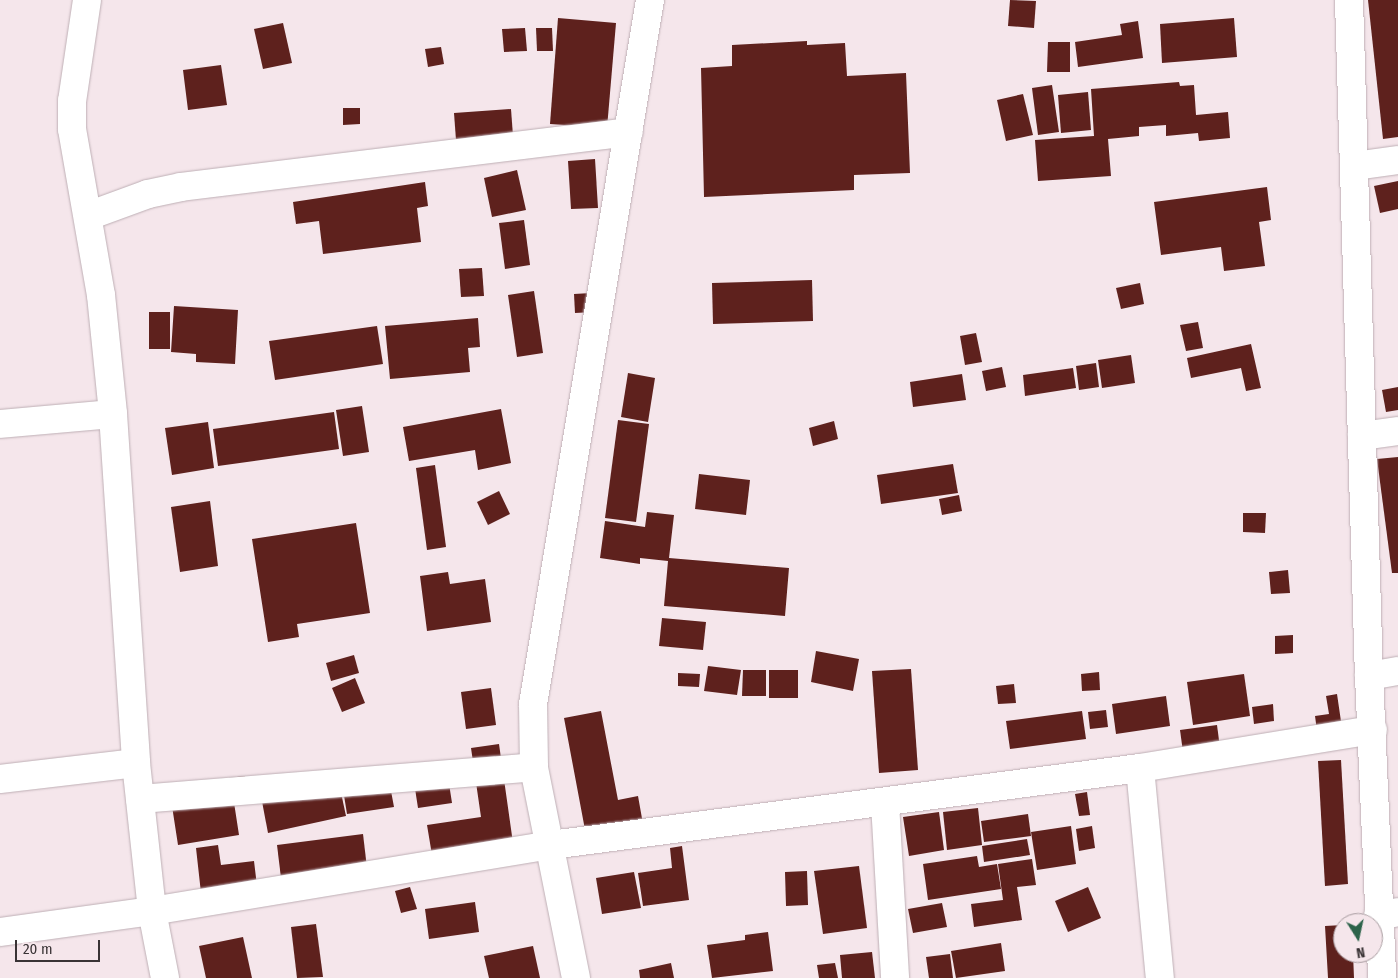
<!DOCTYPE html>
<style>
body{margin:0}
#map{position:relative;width:1398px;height:978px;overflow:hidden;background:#f5e6eb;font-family:"Fira Sans Condensed",sans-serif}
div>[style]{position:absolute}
.building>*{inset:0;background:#5e211d}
.roads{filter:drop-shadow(0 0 1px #beafb5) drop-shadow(0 0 1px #beafb5)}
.street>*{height:28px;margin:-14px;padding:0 14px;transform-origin:14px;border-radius:14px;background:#fff}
.secondary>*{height:28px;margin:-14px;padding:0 14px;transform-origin:14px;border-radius:14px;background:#fff}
span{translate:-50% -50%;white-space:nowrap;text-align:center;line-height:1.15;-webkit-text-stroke:5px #f5e6eb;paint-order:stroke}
.north{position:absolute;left:1333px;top:913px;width:50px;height:50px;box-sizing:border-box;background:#f5e6eb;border:1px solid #aa9ea2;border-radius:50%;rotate:170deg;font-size:14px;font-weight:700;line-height:20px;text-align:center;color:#393335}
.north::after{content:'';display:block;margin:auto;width:18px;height:22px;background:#2c634a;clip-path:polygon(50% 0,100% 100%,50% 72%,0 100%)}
.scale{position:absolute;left:15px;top:940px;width:85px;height:22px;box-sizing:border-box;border:2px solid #393335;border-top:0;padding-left:6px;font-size:15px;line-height:18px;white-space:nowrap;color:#393335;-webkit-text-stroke:4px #f5e6eb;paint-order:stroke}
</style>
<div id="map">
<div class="building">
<div style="clip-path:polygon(1010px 0,1036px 1px,1034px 28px,1008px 26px)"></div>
<div style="clip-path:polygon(1368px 0,1398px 0,1398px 137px,1383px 139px)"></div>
<div style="clip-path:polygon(558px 18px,616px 23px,607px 128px,550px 124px)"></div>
<div style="clip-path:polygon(1234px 18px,1237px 57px,1162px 63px,1160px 24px)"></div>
<div style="clip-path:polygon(1138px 21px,1143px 58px,1078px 67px,1075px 42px,1122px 35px,1120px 24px)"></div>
<div style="clip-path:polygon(283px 23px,292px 63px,263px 69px,254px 29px)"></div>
<div style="clip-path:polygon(525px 28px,527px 51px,504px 52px,502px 29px)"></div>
<div style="clip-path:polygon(536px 28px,552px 28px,553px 51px,537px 51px)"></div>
<div style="clip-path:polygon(807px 41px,807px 45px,845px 43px,847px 76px,906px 73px,910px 173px,854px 175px,854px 190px,704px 197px,701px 68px,732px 66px,732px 45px)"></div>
<div style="clip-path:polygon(1048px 42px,1070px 42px,1070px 72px,1047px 72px)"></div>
<div style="clip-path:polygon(441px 47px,444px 64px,428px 67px,425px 49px)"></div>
<div style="clip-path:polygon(221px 65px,227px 105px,188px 110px,183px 70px)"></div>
<div style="clip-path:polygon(1179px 82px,1180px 86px,1194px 85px,1196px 115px,1228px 112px,1230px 138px,1199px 141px,1198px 133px,1166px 136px,1166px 125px,1139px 127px,1139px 136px,1108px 139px,1111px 176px,1038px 181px,1035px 140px,1094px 136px,1091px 89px)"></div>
<div style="clip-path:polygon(1052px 85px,1059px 132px,1038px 135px,1032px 88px)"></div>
<div style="clip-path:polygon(1088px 92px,1091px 130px,1061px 133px,1058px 95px)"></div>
<div style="clip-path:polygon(1023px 94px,1033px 135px,1006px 141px,997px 100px)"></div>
<div style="clip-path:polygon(343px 108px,360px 108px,360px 124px,343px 125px)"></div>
<div style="clip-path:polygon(511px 109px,513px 136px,456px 140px,454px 113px)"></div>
<div style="clip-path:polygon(595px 159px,598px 208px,571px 209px,568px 161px)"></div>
<div style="clip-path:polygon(517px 170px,526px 210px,492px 217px,484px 178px)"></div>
<div style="clip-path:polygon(1398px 181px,1398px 209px,1380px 213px,1374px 186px)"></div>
<div style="clip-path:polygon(425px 182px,428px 206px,417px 208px,421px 242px,323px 254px,319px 221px,296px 224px,293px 202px)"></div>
<div style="clip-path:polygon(1267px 187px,1271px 220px,1259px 222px,1265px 266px,1224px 271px,1221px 247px,1161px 255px,1154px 202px)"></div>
<div style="clip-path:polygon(524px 220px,530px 265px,505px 269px,499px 223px)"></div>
<div style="clip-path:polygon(482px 268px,484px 296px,461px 297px,459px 269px)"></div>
<div style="clip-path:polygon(812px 280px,813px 321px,713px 324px,712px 283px)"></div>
<div style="clip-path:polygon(1140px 283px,1144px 304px,1121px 309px,1116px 288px)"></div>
<div style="clip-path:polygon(534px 291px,543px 353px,517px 357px,508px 295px)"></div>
<div style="clip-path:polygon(591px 293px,593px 312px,575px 313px,574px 294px)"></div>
<div style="clip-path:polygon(174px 306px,238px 310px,235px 364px,196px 362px,196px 354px,171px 352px)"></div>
<div style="clip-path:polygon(149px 312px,170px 312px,170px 349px,149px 349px)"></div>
<div style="clip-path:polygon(478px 318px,480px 347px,468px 348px,470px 372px,390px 379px,385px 326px)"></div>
<div style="clip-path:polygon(1198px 322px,1203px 348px,1186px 351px,1180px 325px)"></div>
<div style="clip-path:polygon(377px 326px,383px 364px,275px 380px,269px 341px)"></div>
<div style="clip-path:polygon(976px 333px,982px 362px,965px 365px,960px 336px)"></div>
<div style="clip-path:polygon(1251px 344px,1261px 388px,1246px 391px,1241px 368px,1191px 378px,1187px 358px)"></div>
<div style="clip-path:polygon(1131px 355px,1135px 383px,1102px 388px,1098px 360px)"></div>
<div style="clip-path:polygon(1096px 363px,1099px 387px,1079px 390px,1076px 366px)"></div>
<div style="clip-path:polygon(1002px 367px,1006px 387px,986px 391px,982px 371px)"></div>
<div style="clip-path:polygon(1073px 368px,1076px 388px,1025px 396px,1023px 375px)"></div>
<div style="clip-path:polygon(628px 373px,655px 378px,648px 422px,621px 417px)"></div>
<div style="clip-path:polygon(962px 374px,966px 400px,913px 407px,910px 382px)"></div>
<div style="clip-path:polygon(1398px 387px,1398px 410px,1386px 412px,1382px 390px)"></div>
<div style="clip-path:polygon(362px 406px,369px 452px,343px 456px,336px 410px)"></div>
<div style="clip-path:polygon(501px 409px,511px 463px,478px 470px,475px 450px,409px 461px,403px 427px)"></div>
<div style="clip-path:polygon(334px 412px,339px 449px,218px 466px,213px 429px)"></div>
<div style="clip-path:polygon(618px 420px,649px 424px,636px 522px,605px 518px)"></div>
<div style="clip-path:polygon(834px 421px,838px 439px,813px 446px,809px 428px)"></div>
<div style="clip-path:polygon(208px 422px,214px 468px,172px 475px,165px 428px)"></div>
<div style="clip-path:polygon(1398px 457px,1398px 573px,1392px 573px,1377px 459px)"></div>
<div style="clip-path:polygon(953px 464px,958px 493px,881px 504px,877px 475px)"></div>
<div style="clip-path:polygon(435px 465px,446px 547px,427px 550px,416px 468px)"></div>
<div style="clip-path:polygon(699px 474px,750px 480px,746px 515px,695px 509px)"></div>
<div style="clip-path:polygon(499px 491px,510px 514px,488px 525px,477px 502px)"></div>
<div style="clip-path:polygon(959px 495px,962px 511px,942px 515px,939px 499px)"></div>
<div style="clip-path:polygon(210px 501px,218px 566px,180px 572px,171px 507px)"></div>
<div style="clip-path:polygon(647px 512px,674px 515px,669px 558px,789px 568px,785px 616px,664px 606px,668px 561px,640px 558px,640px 564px,600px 558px,605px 521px,645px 527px)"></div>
<div style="clip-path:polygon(1243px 513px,1266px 513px,1265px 533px,1243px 532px)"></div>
<div style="clip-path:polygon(356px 523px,370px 613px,297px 624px,299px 637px,268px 642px,252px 539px)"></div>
<div style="clip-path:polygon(1288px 570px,1290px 593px,1271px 594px,1269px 572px)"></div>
<div style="clip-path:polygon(448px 572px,450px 584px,485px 579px,491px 622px,427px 631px,420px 576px)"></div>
<div style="clip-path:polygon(662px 618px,706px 622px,703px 650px,659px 646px)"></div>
<div style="clip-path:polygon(1293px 635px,1293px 653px,1275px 654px,1275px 636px)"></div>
<div style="clip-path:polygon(816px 651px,859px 659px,853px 691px,811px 682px)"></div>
<div style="clip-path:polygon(354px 655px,359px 673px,331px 681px,326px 663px)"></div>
<div style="clip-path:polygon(708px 666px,741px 670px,737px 695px,704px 691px)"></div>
<div style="clip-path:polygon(911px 669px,918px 770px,879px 773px,872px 671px)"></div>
<div style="clip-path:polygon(743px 670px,766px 670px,766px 696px,742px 696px)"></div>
<div style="clip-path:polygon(769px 670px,798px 670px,798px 698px,769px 698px)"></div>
<div style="clip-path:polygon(1099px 672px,1100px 690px,1082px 691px,1081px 674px)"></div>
<div style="clip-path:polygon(678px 673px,700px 674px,699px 687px,678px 686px)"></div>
<div style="clip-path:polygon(1244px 674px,1250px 716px,1193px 725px,1187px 682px)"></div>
<div style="clip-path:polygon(355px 678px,365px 703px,342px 712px,332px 688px)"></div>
<div style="clip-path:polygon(1014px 684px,1016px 703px,998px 704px,996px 686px)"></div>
<div style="clip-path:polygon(491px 688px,496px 725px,466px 729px,461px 692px)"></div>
<div style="clip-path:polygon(1337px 694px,1343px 735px,1318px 738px,1315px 716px,1329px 714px,1326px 696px)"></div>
<div style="clip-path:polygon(1166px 696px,1170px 726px,1116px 734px,1112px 704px)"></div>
<div style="clip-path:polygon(1273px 704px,1274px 721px,1254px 724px,1252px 707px)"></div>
<div style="clip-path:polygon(1106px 710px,1108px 727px,1090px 729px,1088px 712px)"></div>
<div style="clip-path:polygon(601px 711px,618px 800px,638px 796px,643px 824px,586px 835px,564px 718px)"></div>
<div style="clip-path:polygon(1082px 711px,1086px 739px,1010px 749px,1006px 721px)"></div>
<div style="clip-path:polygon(1217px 725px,1220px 748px,1183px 752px,1180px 730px)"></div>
<div style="clip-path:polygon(499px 744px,513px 843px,432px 855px,427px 825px,481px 817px,471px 748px)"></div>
<div style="clip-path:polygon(1341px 760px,1348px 884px,1325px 886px,1318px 761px)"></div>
<div style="clip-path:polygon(337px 774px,346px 816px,268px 833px,260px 791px)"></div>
<div style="clip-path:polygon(388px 775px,394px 807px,347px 814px,342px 783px)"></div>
<div style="clip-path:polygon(245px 776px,248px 794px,233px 796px,239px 835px,178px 845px,172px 806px,220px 779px)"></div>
<div style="clip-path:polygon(448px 777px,452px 803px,418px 808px,414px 782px)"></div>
<div style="clip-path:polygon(1087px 792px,1090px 815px,1079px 816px,1075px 794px)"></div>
<div style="clip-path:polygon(978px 808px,982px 845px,947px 850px,943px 812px)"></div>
<div style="clip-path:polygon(939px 812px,944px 850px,909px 856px,903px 817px)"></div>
<div style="clip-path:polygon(1028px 814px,1031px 836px,984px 842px,981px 821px)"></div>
<div style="clip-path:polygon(1071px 826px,1076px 864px,1037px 870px,1031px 832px)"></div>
<div style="clip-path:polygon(1092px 826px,1095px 848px,1079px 851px,1076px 829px)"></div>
<div style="clip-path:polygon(363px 834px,367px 868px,281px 878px,277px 845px)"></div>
<div style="clip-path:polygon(1027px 839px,1030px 855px,984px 862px,982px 846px)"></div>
<div style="clip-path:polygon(218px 845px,221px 865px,254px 861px,257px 886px,201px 893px,196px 848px)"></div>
<div style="clip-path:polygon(682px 846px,689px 900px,643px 906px,638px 873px,672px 868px,670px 848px)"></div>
<div style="clip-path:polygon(977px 856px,979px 867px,997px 864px,1001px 889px,928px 900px,923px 864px)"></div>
<div style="clip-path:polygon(1032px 859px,1036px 885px,1017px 887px,1022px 920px,974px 927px,971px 904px,1003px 900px,998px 864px)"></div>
<div style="clip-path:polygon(859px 866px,867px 928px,823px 934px,814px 871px)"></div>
<div style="clip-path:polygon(807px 871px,808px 905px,786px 906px,785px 872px)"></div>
<div style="clip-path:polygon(634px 872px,641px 908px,602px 914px,596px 878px)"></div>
<div style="clip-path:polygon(410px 887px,417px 909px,401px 913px,395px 891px)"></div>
<div style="clip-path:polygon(1088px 887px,1101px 918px,1068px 932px,1055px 901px)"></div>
<div style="clip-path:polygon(475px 902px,479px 932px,429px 939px,425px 909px)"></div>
<div style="clip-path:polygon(942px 903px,947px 927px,913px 933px,908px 909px)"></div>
<div style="clip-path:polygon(316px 924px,323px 977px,297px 978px,291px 927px)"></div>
<div style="clip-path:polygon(1343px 925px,1343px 953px,1353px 953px,1354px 978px,1328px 978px,1325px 926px)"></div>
<div style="clip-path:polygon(768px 932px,773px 971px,712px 978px,707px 945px,745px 940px,745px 935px)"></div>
<div style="clip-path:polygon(243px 937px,252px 978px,206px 978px,199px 946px)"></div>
<div style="clip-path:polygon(1001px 943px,1005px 971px,956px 978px,951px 951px)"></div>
<div style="clip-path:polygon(533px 946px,540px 978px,489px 978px,484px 956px)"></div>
<div style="clip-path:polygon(872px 952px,875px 978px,842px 978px,840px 955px)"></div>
<div style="clip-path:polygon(950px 954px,953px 978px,929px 978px,926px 957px)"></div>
<div style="clip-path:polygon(671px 963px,674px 978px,640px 978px,639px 970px)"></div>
<div style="clip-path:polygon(835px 963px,838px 978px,819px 978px,817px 965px)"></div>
</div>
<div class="roads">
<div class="street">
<div style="left:87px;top:0;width:102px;rotate:98.4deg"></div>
<div style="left:72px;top:101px;width:28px;rotate:90deg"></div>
<div style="left:72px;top:129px;width:169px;rotate:80.1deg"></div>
<div style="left:101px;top:295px;width:120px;rotate:84.2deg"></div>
<div style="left:113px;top:414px;width:350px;rotate:86.2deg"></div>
<div style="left:136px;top:763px;width:149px;rotate:83.8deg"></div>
<div style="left:152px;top:911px;width:68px;rotate:79deg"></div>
<div style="left:1355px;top:166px;width:43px;rotate:-7.9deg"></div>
<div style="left:88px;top:216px;width:64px;rotate:-20.1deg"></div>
<div style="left:148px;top:194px;width:34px;rotate:-12deg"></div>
<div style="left:181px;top:187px;width:451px;rotate:-7deg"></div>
<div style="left:0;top:424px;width:113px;rotate:-5.1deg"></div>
<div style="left:1362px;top:436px;width:36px;rotate:-8deg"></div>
<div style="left:1369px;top:676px;width:29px;rotate:-10deg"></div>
<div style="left:1140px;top:768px;width:211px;rotate:84.6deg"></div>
<div style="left:0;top:779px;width:137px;rotate:-6.7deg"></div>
<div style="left:140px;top:799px;width:395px;rotate:-4.6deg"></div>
<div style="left:885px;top:803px;width:175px;rotate:86.7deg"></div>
<div style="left:1378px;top:916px;width:20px;rotate:-11deg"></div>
<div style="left:0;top:932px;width:153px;rotate:-7.9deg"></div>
<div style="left:152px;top:911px;width:404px;rotate:-9.4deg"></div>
<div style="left:551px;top:845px;width:594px;rotate:-7.45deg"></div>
<div style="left:1140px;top:768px;width:236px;rotate:-9.3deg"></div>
</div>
<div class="secondary">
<div style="left:1349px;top:0;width:676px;rotate:88.31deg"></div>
<div style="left:1369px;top:676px;width:302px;rotate:87.5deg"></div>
<div style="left:576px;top:978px;width:215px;rotate:-101.3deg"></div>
<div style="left:534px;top:767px;width:63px;rotate:-90.9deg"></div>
<div style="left:533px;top:704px;width:714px;rotate:-80.56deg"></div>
</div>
</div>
<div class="north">N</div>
<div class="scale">20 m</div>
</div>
